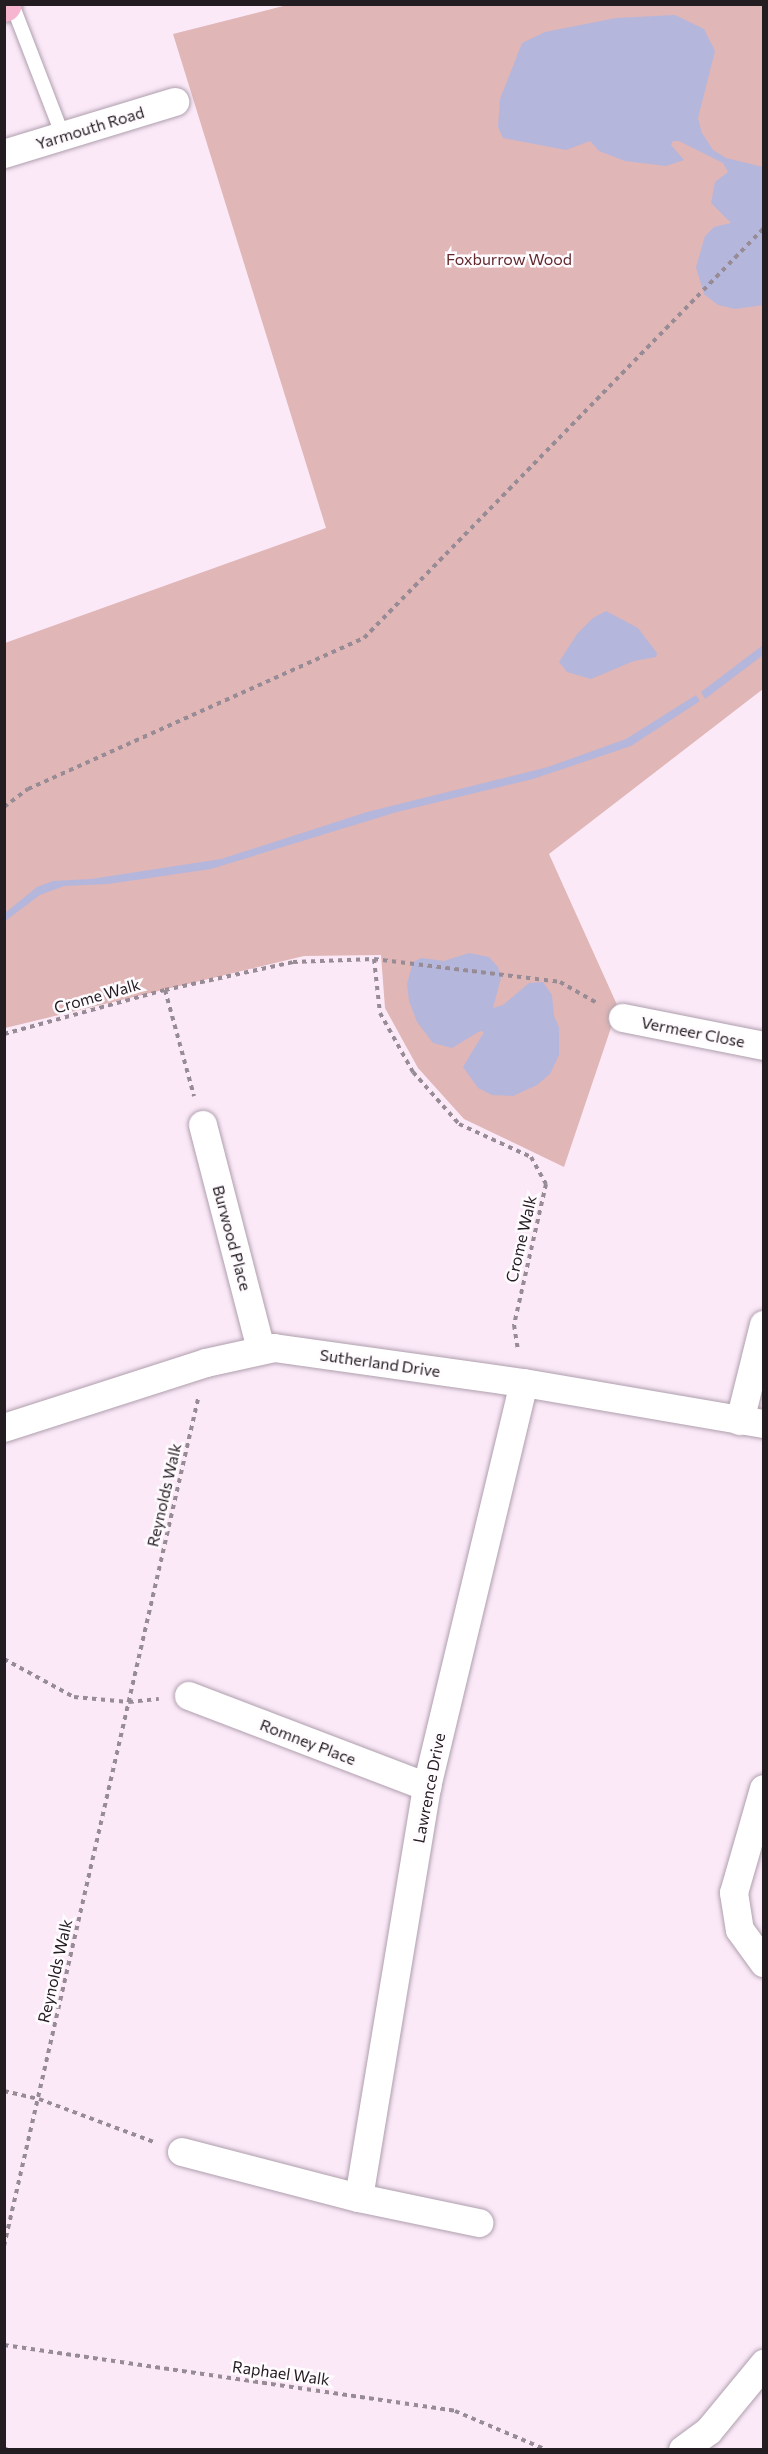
<!DOCTYPE html>
<style>
body{margin:0}
#map{position:relative;width:768px;height:2454px;overflow:hidden;background:#fbe9f8;font-family:Commissioner,sans-serif}
div>[style]{position:absolute}
.green>*{inset:0;background:#e0b6b6}
.water>*{inset:0;background:#b5b6dc}
.path>*{height:4px;margin-top:-2px;transform-origin:0;background:repeating-linear-gradient(90deg,#978b95 0 4.5px,transparent 0 9px)}
.roads{filter:drop-shadow(0 0 2px #af9fad) drop-shadow(0 0 2px #af9fad)}
.service>*{height:14px;margin:-7px;padding:0 7px;transform-origin:7px;border-radius:7px;background:#fff}
.minor>*{height:28px;margin:-14px;padding:0 14px;transform-origin:14px;border-radius:14px;background:#fff}
.trunk>*{height:33px;margin:-16.5px;padding:0 16.5px;transform-origin:16.5px;border-radius:16.5px;background:#f6b6cf}
span{translate:-50% -50%;white-space:nowrap;text-align:center;line-height:1.15;-webkit-text-stroke:5px #fffbfe;paint-order:stroke}
.street-label{font-size:16px;color:#231d22}
.park-label{font-size:16px;color:#62292d}
.frame{position:absolute;inset:0;border:6px solid #231d22;pointer-events:none}
</style>
<div id="map">
<div class="green">
<div style="clip-path:polygon(291px 4px,763px 5px,763px 689px,549px 854px,618px 1007px,564px 1167px,464px 1119px,418px 1068px,385px 1008px,381px 955px,304px 956px,5px 1028px,5px 643px,326px 528px,173px 34px)"></div>
</div>
<div class="water">
<div style="clip-path:polygon(675px 15px,704px 29px,715px 51px,698px 118px,702px 133px,713px 150px,726px 158px,763px 167px,763px 305px,735px 309px,718px 305px,704px 294px,696px 267px,705px 236px,714px 227px,731px 223px,711px 203px,715px 182px,728px 172px,723px 163px,679px 141px,673px 141px,671px 145px,684px 160px,666px 166px,625px 161px,599px 151px,590px 141px,566px 150px,503px 138px,498px 127px,500px 99px,522px 43px,545px 32px,616px 18px)"></div>
<div style="clip-path:polygon(606px 611px,638px 628px,657px 653px,656px 657px,634px 661px,591px 679px,567px 672px,559px 662px,577px 634px,593px 618px)"></div>
<div style="clip-path:polygon(763px 645px,763px 655px,705px 699px,701px 692px)"></div>
<div style="clip-path:polygon(696px 695px,700px 701px,631px 746px,533px 779px,397px 812px,211px 869px,108px 884px,64px 886px,40px 895px,5px 921px,5px 913px,37px 887px,53px 881px,91px 879px,221px 859px,367px 812px,548px 767px,626px 739px)"></div>
<div style="clip-path:polygon(469px 953px,489px 957px,498px 967px,501px 978px,493px 1008px,503px 1005px,529px 983px,543px 982px,552px 995px,554px 1016px,559px 1027px,559px 1055px,550px 1074px,537px 1085px,513px 1096px,492px 1095px,478px 1088px,463px 1067px,484px 1032px,480px 1031px,452px 1048px,433px 1043px,417px 1022px,409px 1001px,407px 984px,413px 962px,421px 958px,444px 961px)"></div>
</div>
<div class="path">
<div style="left:4px;top:807px;width:30px;rotate:-37deg"></div>
<div style="left:28px;top:789px;width:368px;rotate:-24.2deg"></div>
<div style="left:364px;top:638px;width:573px;rotate:-45.71deg"></div>
<div style="left:374px;top:959px;width:54px;rotate:83.7deg"></div>
<div style="left:380px;top:1013px;width:68px;rotate:60.8deg"></div>
<div style="left:413px;top:1072px;width:69px;rotate:48.5deg"></div>
<div style="left:459px;top:1124px;width:79px;rotate:24.6deg"></div>
<div style="left:531px;top:1157px;width:31px;rotate:61deg"></div>
<div style="left:546px;top:1184px;width:145px;rotate:102.8deg"></div>
<div style="left:514px;top:1325px;width:25px;rotate:81deg"></div>
<div style="left:165px;top:990px;width:110px;rotate:74.7deg"></div>
<div style="left:4px;top:1034px;width:167px;rotate:-15.3deg"></div>
<div style="left:165px;top:990px;width:131px;rotate:-12.3deg"></div>
<div style="left:293px;top:962px;width:81px;rotate:-2.1deg"></div>
<div style="left:374px;top:959px;width:187px;rotate:7deg"></div>
<div style="left:560px;top:982px;width:43px;rotate:29.6deg"></div>
<div style="left:4px;top:1659px;width:80px;rotate:28.5deg"></div>
<div style="left:74px;top:1697px;width:55px;rotate:5.2deg"></div>
<div style="left:129px;top:1702px;width:30px;rotate:-6deg"></div>
<div style="left:4px;top:2091px;width:36px;rotate:13deg"></div>
<div style="left:39px;top:2099px;width:123px;rotate:20.5deg"></div>
<div style="left:4px;top:2246px;width:869px;rotate:-77.1deg"></div>
<div style="left:4px;top:2345px;width:456px;rotate:8.3deg"></div>
<div style="left:455px;top:2411px;width:100px;rotate:23deg"></div>
<div style="left:4px;top:2448px;width:4px;rotate:27deg"></div>
</div>
<div class="roads">
<div class="service">
<div style="left:12px;top:4px;width:142px;rotate:68.9deg"></div>
</div>
<div class="minor">
<div style="left:4px;top:154px;width:179px;rotate:-16.9deg"></div>
<div style="left:623px;top:1018px;width:144px;rotate:11.2deg"></div>
<div style="left:203px;top:1125px;width:232px;rotate:75.5deg"></div>
<div style="left:740px;top:1421px;width:99px;rotate:-76deg"></div>
<div style="left:4px;top:1428px;width:212px;rotate:-17.8deg"></div>
<div style="left:206px;top:1363px;width:70px;rotate:-12.4deg"></div>
<div style="left:274px;top:1348px;width:252px;rotate:8deg"></div>
<div style="left:524px;top:1383px;width:243px;rotate:9.7deg"></div>
<div style="left:189px;top:1696px;width:255px;rotate:20.9deg"></div>
<div style="left:764px;top:1789px;width:108px;rotate:106.1deg"></div>
<div style="left:734px;top:1893px;width:37px;rotate:81deg"></div>
<div style="left:740px;top:1930px;width:41px;rotate:54deg"></div>
<div style="left:182px;top:2152px;width:183px;rotate:14.6deg"></div>
<div style="left:359px;top:2198px;width:123px;rotate:11.8deg"></div>
<div style="left:359px;top:2198px;width:417px;rotate:-80.6deg"></div>
<div style="left:427px;top:1787px;width:415px;rotate:-76.5deg"></div>
<div style="left:683px;top:2450px;width:32px;rotate:-36deg"></div>
<div style="left:709px;top:2431px;width:87px;rotate:-50.6deg"></div>
</div>
<div class="trunk">
<div style="left:4px;top:5px;width:1px;rotate:-45deg"></div>
</div>
</div>
<div class="street-label">
<span style="left:90px;top:128px;rotate:-17deg">Yarmouth Road</span>
<span style="left:97px;top:996px;rotate:-16deg">Crome Walk</span>
<span style="left:693px;top:1032px;rotate:11deg">Vermeer Close</span>
<span style="left:232px;top:1238px;rotate:75deg">Burwood Place</span>
<span style="left:521px;top:1239px;rotate:-77deg">Crome Walk</span>
<span style="left:380px;top:1363px;rotate:8deg">Sutherland Drive</span>
<span style="left:164px;top:1495px;rotate:-77deg">Reynolds Walk</span>
<span style="left:308px;top:1742px;rotate:21deg">Romney Place</span>
<span style="left:429px;top:1788px;rotate:-79deg">Lawrence Drive</span>
<span style="left:55px;top:1971px;rotate:-77deg">Reynolds Walk</span>
<span style="left:281px;top:2373px;rotate:8deg">Raphael Walk</span>
</div>
<div class="park-label">
<span style="left:509px;top:259px">Foxburrow Wood</span>
</div>
<div class="frame"></div>
</div>
